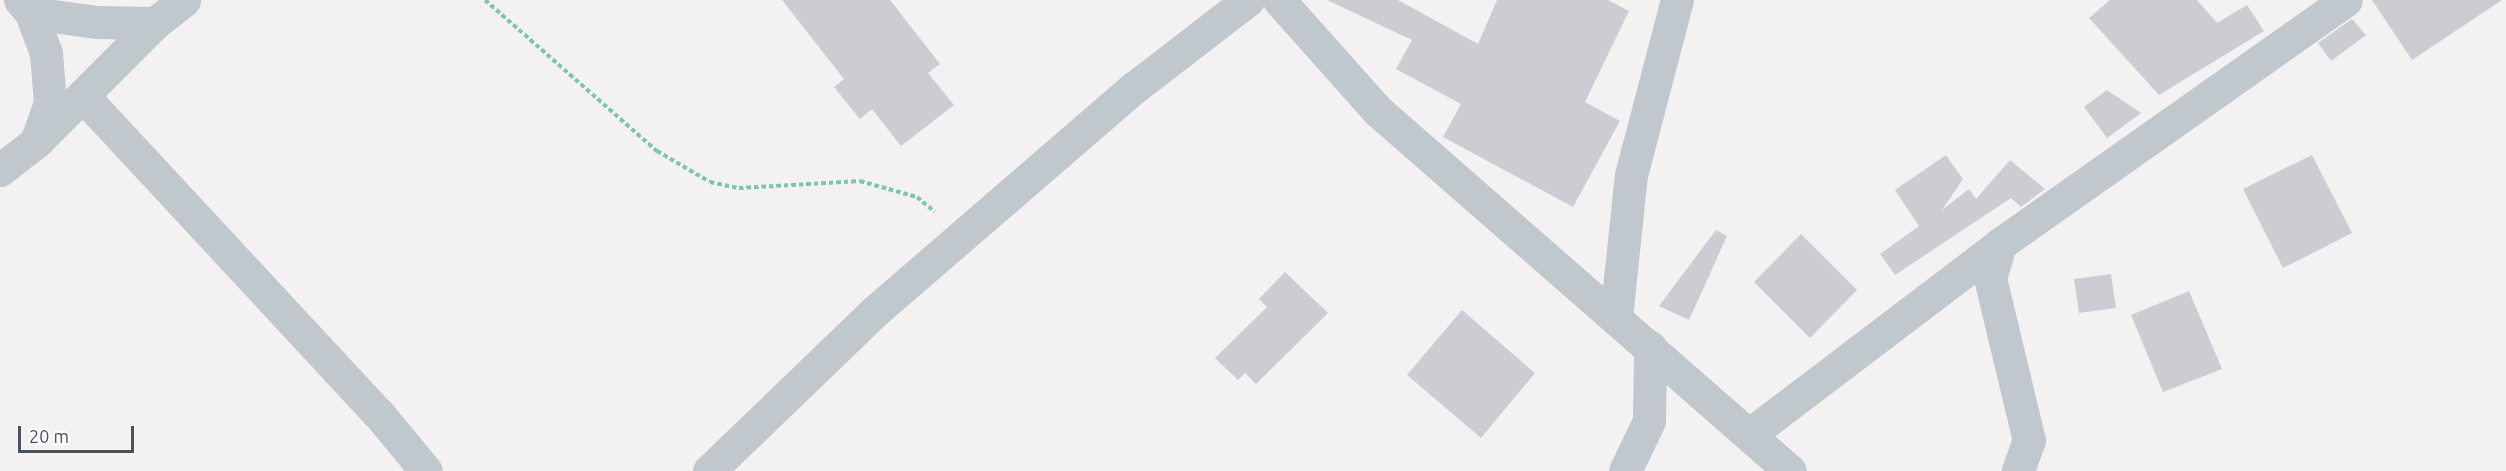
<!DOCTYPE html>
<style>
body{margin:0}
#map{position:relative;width:2506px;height:471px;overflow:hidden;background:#f3f1f1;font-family:Ubuntu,sans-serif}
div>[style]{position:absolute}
.building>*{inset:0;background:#cbcdd3}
.path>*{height:4px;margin-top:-2px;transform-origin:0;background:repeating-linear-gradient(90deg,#7dc8a4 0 4.5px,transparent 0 7.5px)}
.minor>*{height:33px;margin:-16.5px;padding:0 16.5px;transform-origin:16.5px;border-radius:16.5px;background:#c0c8ce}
span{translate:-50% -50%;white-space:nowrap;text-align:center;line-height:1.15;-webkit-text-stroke:4.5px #fff;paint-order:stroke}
.scale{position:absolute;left:18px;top:426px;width:116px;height:27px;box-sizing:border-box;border:3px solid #4a535d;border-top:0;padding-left:8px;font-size:18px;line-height:21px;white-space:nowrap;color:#4a535d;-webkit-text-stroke:4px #fff;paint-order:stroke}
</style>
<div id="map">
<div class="building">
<div style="clip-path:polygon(782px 0,890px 0,940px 64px,928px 73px,954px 105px,901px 146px,872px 109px,860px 119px,834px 87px,844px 79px)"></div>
<div style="clip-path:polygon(1327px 0,1398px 0,1478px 44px,1497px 0,1608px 0,1629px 11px,1585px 102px,1620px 121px,1573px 207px,1443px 137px,1461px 104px,1396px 69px,1412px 40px)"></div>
<div style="clip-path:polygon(2110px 0,2197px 0,2217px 23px,2247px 5px,2264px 31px,2159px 95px,2089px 18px)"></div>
<div style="clip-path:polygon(2372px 0,2502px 0,2412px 60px)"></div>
<div style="clip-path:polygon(2352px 19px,2366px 35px,2331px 61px,2318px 43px)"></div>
<div style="clip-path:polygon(2107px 90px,2141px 113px,2107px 138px,2084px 107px)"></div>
<div style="clip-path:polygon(1946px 155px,1963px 179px,1942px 210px,1969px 189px,1976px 199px,2010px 160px,2045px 189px,2021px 207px,2011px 198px,1895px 275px,1880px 254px,1919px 226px,1895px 190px)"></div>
<div style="clip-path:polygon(2312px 155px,2352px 233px,2283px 268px,2243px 189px)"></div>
<div style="clip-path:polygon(1716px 230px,1727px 236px,1689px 320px,1659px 306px)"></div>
<div style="clip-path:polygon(1801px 234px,1857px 290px,1810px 338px,1754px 282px)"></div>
<div style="clip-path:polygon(1285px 272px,1328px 313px,1256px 384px,1245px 373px,1238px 380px,1215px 358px,1267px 307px,1259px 299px)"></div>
<div style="clip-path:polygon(2111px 274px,2116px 308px,2079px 313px,2074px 279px)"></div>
<div style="clip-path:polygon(2189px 291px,2222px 369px,2163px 392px,2131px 315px)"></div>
<div style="clip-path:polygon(1462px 310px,1535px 373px,1481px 438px,1407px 375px)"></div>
</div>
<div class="path">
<div style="left:485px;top:0;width:229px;rotate:41.3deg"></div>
<div style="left:657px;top:151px;width:61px;rotate:30.3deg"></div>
<div style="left:710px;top:182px;width:30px;rotate:12deg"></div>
<div style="left:739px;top:188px;width:121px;rotate:-3.3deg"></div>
<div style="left:860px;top:181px;width:59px;rotate:15.7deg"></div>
<div style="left:917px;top:197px;width:23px;rotate:40deg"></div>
</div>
<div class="minor">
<div style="left:1279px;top:0;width:149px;rotate:48.3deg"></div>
<div style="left:1378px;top:111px;width:547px;rotate:41.15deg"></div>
<div style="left:31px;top:13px;width:67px;rotate:7.8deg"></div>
<div style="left:97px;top:22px;width:58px;rotate:1deg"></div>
<div style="left:83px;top:96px;width:433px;rotate:47.1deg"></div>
<div style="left:378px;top:413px;width:75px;rotate:50.4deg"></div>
<div style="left:36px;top:142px;width:168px;rotate:-45deg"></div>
<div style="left:155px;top:23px;width:37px;rotate:-38deg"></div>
<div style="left:0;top:170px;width:46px;rotate:-37.9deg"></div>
<div style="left:36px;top:142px;width:41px;rotate:-70.3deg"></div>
<div style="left:50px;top:103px;width:50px;rotate:-94.6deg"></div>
<div style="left:46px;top:53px;width:43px;rotate:-110.6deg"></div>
<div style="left:31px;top:13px;width:17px;rotate:-130deg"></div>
<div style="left:2000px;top:244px;width:35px;rotate:106deg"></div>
<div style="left:1990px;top:278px;width:167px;rotate:76.5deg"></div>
<div style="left:2029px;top:440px;width:33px;rotate:110deg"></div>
<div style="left:1616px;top:317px;width:143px;rotate:-84deg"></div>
<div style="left:1631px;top:175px;width:181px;rotate:-75.3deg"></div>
<div style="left:1750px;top:434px;width:314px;rotate:-37.2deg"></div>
<div style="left:2000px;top:244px;width:423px;rotate:-35.2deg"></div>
<div style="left:709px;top:471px;width:229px;rotate:-43.9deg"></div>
<div style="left:874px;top:312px;width:345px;rotate:-40.8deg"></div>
<div style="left:1135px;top:87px;width:143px;rotate:-37.6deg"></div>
<div style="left:1625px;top:471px;width:55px;rotate:-64.4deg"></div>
<div style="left:1649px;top:421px;width:74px;rotate:-89.2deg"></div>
</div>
<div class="scale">20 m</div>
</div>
